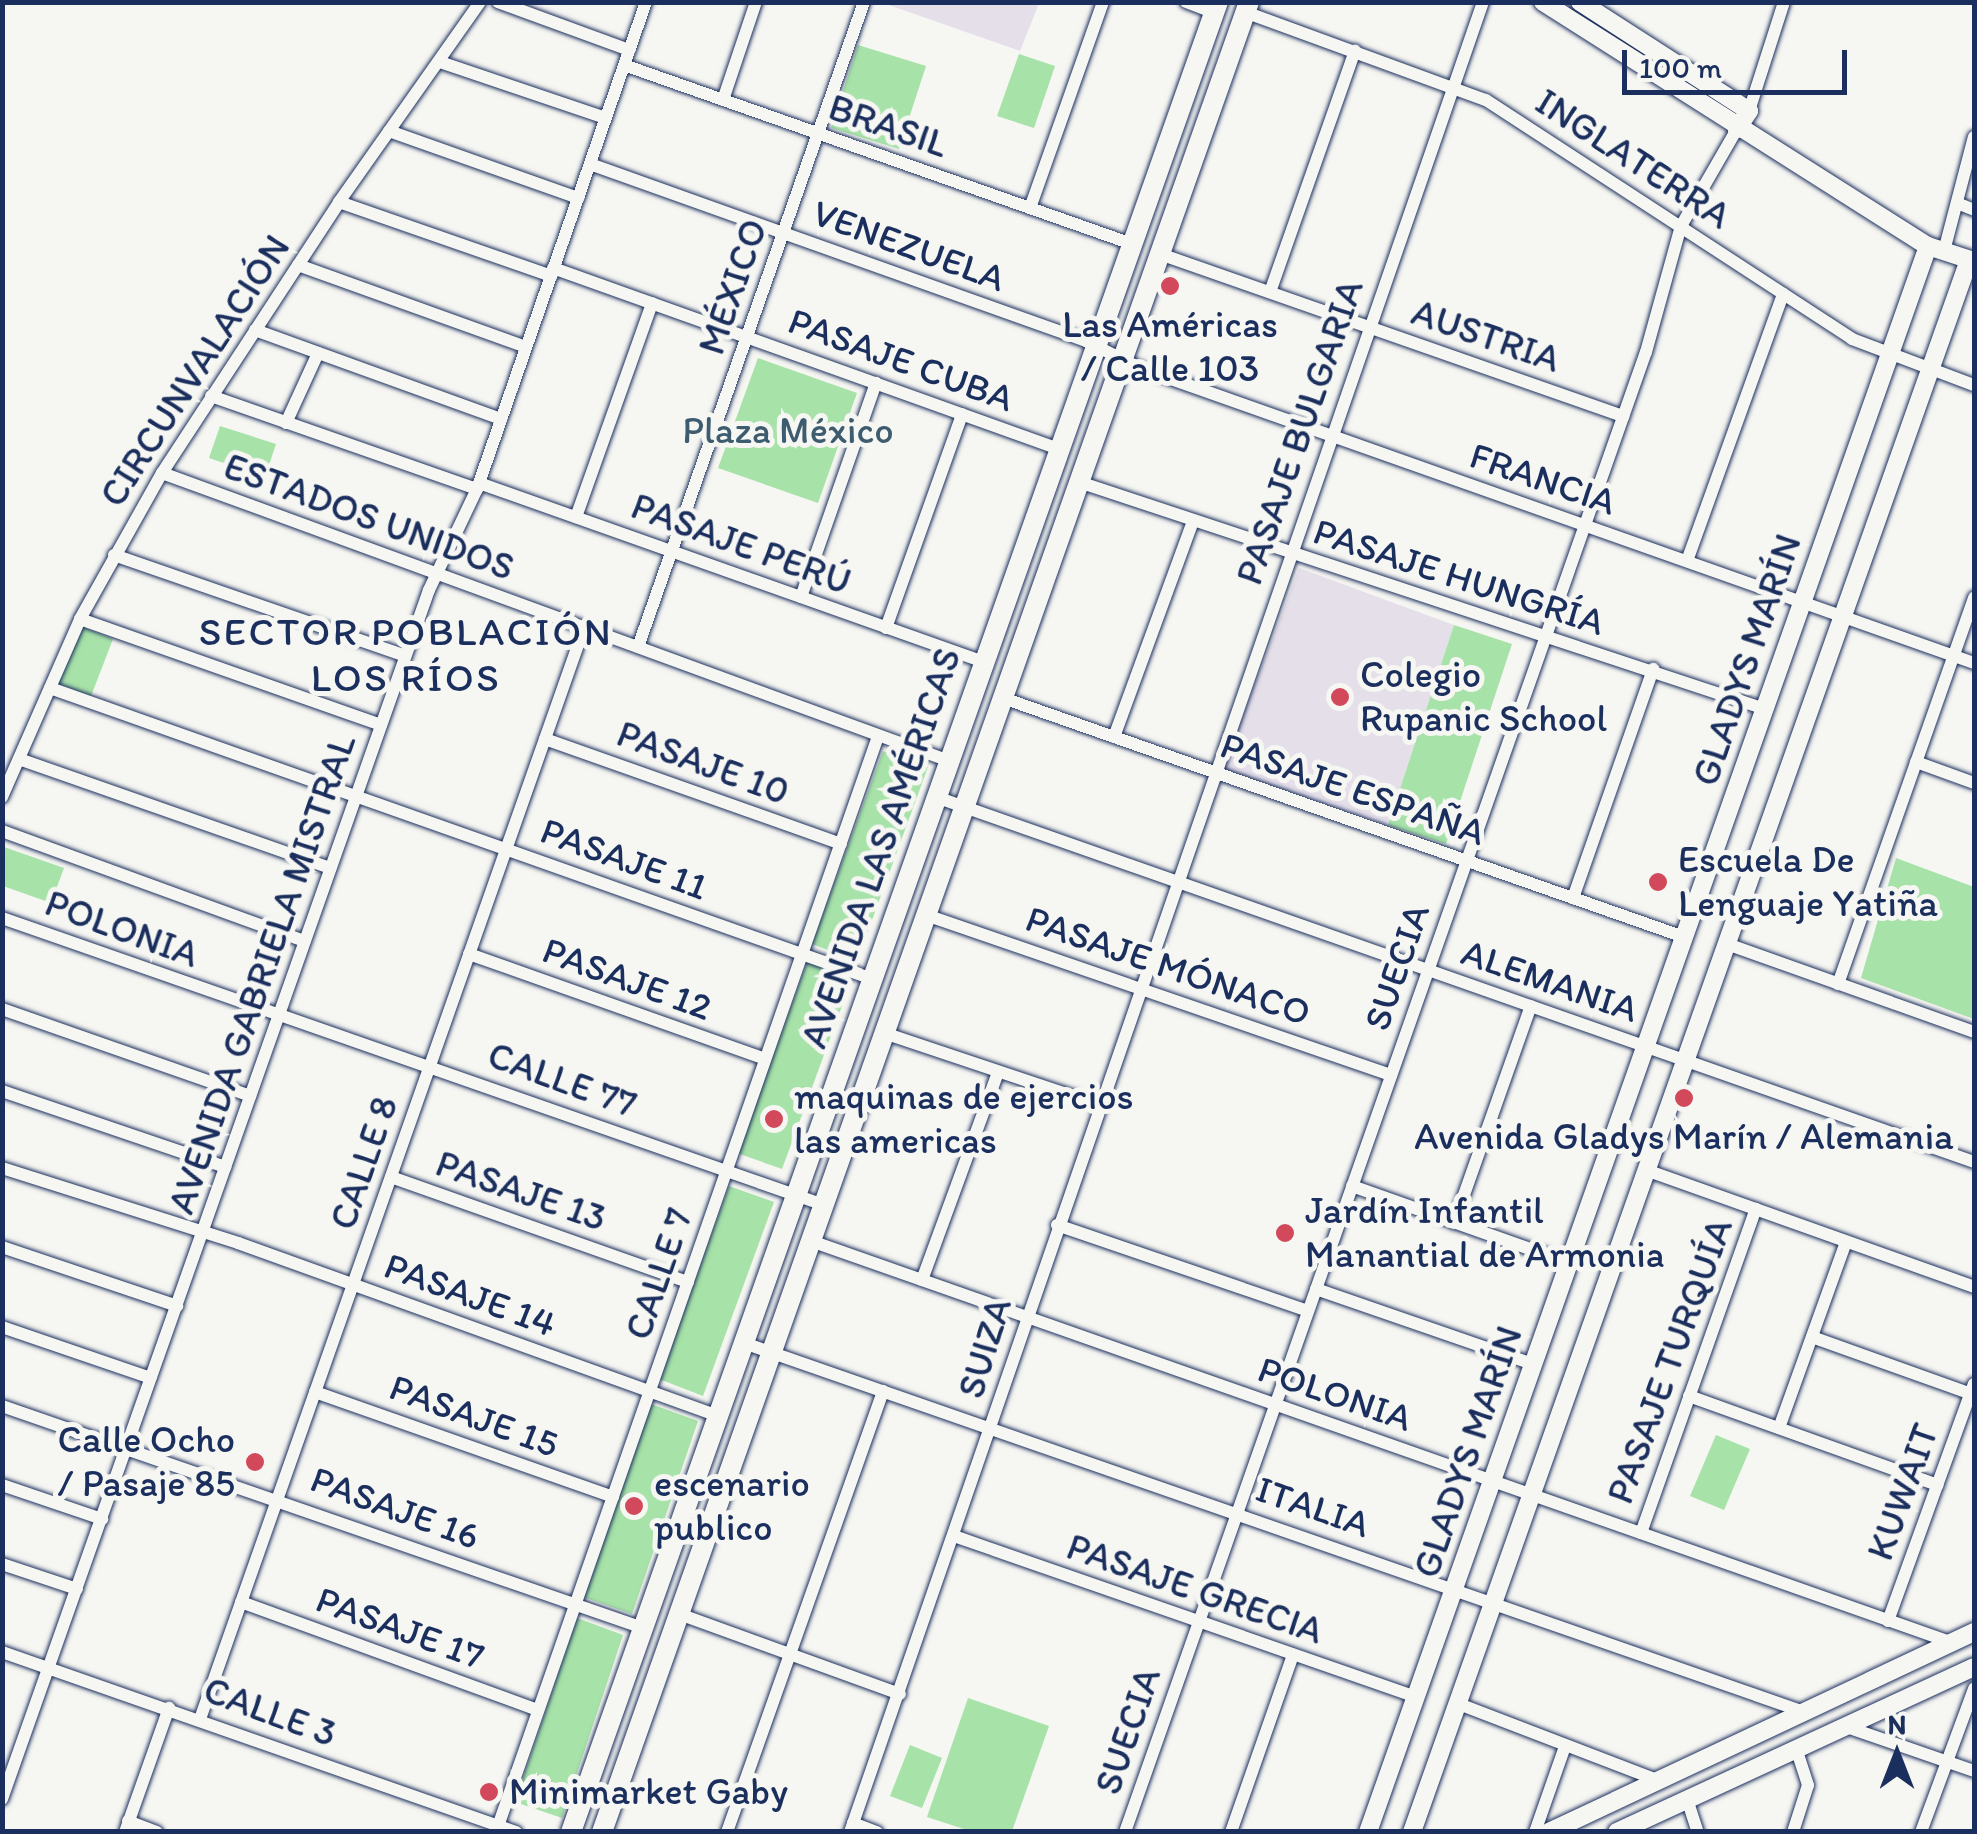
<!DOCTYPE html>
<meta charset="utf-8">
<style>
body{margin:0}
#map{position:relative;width:1977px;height:1834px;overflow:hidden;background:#f6f6f2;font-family:Itim,sans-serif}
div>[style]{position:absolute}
.built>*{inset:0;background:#e5dfea}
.green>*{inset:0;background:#a7e2a8}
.roads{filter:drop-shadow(0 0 2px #1b2f5e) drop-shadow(0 0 2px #1b2f5e)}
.street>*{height:12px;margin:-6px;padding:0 6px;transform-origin:6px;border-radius:6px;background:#f6f6f2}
.secondary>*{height:18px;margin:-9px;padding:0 9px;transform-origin:9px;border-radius:9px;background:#f6f6f2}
.primary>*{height:20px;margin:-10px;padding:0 10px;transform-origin:10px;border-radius:10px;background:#f6f6f2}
.dots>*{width:28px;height:28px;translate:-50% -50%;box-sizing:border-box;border:5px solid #f6f6f2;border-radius:50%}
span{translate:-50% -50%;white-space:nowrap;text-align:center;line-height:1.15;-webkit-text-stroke:10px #f6f6f2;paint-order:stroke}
.street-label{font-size:38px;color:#1b2f5e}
.poi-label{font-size:38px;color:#1b2f5e}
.left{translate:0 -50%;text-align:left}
.right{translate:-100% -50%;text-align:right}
.park-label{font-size:38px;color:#3e5c70}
.neighbourhood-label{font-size:40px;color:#1b2f5e;letter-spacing:2.5px}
.frame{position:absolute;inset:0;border:5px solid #1b2f5e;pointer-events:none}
.north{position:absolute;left:1847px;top:1704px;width:100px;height:100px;-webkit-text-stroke:8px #f6f6f2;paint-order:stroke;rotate:0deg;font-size:28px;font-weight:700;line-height:40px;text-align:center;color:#1b2f5e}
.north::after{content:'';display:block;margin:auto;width:35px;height:45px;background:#1b2f5e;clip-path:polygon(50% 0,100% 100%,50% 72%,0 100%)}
.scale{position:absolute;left:1622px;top:50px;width:225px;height:45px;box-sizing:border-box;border:5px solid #1b2f5e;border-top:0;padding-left:12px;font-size:30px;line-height:35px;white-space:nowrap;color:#1b2f5e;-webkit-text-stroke:8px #f6f6f2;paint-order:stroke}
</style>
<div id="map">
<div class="built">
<div style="clip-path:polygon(883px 3px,1039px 3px,1020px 51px)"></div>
<div style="clip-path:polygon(1299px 568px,1454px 625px,1388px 825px,1223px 769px)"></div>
</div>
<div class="green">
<div style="clip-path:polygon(858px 45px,926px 66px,899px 149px,831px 128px)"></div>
<div style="clip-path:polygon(1019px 54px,1055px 66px,1034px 128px,997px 116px)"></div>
<div style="clip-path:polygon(758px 358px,857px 393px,818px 503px,718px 468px)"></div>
<div style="clip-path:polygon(220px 426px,276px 444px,265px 477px,209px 458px)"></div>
<div style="clip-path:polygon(1454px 625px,1512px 644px,1446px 844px,1388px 825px)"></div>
<div style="clip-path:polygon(80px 626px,113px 639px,91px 696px,58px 684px)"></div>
<div style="clip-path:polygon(883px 751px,928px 767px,857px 961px,812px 944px)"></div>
<div style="clip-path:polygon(4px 847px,64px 868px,51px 903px,3px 886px)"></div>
<div style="clip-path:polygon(1896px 858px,1974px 887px,1974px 1019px,1861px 978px)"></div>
<div style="clip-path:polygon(808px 960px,853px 976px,782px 1169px,737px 1153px)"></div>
<div style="clip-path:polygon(729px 1186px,774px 1202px,703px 1396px,659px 1379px)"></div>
<div style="clip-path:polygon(648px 1403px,698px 1421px,632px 1614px,583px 1597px)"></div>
<div style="clip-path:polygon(1716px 1435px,1750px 1449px,1724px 1510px,1690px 1496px)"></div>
<div style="clip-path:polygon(577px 1618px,623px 1635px,562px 1818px,515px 1802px)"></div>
<div style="clip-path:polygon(968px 1698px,1049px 1726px,1012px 1831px,970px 1831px,927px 1817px)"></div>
<div style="clip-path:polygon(910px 1745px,942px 1758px,922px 1808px,890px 1796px)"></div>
</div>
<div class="roads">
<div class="street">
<div style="left:498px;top:2px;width:140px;rotate:20.1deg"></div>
<div style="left:1186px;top:2px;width:30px;rotate:21deg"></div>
<div style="left:1245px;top:12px;width:257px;rotate:20.1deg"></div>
<div style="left:1486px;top:100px;width:437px;rotate:33.1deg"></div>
<div style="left:1852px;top:339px;width:130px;rotate:20.7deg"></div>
<div style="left:440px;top:62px;width:174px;rotate:18.7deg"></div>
<div style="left:624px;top:65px;width:539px;rotate:19.41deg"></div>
<div style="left:723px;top:100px;width:103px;rotate:-71.4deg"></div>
<div style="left:1749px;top:111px;width:114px;rotate:-72.2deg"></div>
<div style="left:389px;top:131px;width:201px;rotate:19.5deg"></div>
<div style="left:590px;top:164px;width:527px;rotate:19.64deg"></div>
<div style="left:1086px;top:341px;width:60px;rotate:26.6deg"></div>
<div style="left:1140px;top:368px;width:885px;rotate:19.48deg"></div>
<div style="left:339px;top:202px;width:225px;rotate:19.2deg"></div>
<div style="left:1957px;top:203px;width:18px;rotate:22deg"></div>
<div style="left:1030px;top:208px;width:219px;rotate:-70.5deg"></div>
<div style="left:1944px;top:251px;width:118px;rotate:-75.3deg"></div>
<div style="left:1160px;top:254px;width:491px;rotate:19.3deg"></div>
<div style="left:298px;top:265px;width:242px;rotate:19.8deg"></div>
<div style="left:553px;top:268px;width:537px;rotate:19.68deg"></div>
<div style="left:1270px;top:292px;width:256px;rotate:-70.6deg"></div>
<div style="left:255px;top:330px;width:262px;rotate:19.9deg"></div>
<div style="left:211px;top:396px;width:282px;rotate:19.3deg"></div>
<div style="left:286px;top:423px;width:77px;rotate:-65.4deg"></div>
<div style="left:162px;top:473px;width:838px;rotate:20.1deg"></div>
<div style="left:1079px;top:482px;width:723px;rotate:18.31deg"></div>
<div style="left:479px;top:483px;width:536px;rotate:19.52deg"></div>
<div style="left:576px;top:517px;width:227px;rotate:-70.4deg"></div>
<div style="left:114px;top:555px;width:308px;rotate:19.1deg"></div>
<div style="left:1687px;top:561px;width:284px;rotate:-70.2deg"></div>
<div style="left:801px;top:597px;width:227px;rotate:-70.7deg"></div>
<div style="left:80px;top:619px;width:319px;rotate:19.4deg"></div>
<div style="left:886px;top:628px;width:227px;rotate:-70.4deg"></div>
<div style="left:638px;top:647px;width:683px;rotate:-70.69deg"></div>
<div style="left:50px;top:688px;width:872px;rotate:19.49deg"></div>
<div style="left:1003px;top:698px;width:722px;rotate:19.34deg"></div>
<div style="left:1114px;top:737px;width:230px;rotate:-69.9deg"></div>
<div style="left:545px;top:739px;width:314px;rotate:19.5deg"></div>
<div style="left:19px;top:759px;width:330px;rotate:19.3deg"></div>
<div style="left:1916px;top:762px;width:62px;rotate:19.9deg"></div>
<div style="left:2px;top:797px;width:194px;rotate:-66.3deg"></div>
<div style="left:80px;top:619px;width:167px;rotate:-60.7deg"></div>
<div style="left:162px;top:473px;width:324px;rotate:-56.8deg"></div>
<div style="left:339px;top:202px;width:245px;rotate:-54.8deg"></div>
<div style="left:936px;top:797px;width:1100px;rotate:19.37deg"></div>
<div style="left:2px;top:831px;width:322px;rotate:20deg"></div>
<div style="left:1573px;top:898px;width:243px;rotate:-70.7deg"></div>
<div style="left:926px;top:915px;width:492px;rotate:19deg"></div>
<div style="left:2px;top:918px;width:871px;rotate:19.25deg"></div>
<div style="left:1727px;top:944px;width:262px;rotate:19.6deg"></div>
<div style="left:469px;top:954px;width:314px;rotate:19.5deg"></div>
<div style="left:1838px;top:984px;width:410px;rotate:-70.6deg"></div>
<div style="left:2px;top:1009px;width:263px;rotate:19.3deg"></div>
<div style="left:884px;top:1033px;width:230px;rotate:18.5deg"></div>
<div style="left:2px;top:1091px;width:236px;rotate:18.8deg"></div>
<div style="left:2px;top:1168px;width:248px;rotate:17.6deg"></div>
<div style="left:238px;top:1243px;width:510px;rotate:19.82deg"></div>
<div style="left:1646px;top:1170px;width:348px;rotate:19.6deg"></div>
<div style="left:391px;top:1177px;width:315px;rotate:19.5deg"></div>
<div style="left:1352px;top:1186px;width:230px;rotate:19.5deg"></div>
<div style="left:1454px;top:1223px;width:230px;rotate:-70.5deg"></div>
<div style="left:1057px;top:1225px;width:265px;rotate:18.9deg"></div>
<div style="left:811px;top:1241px;width:1211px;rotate:19.39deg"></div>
<div style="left:2px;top:1247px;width:185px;rotate:18.6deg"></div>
<div style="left:922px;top:1280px;width:221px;rotate:-69.9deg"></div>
<div style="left:1316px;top:1289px;width:230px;rotate:19.1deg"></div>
<div style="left:2px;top:1327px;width:157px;rotate:18.9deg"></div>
<div style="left:1812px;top:1337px;width:169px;rotate:19.7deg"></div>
<div style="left:744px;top:1343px;width:1122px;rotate:19.19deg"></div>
<div style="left:315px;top:1392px;width:316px;rotate:19.4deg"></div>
<div style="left:1689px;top:1396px;width:264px;rotate:19.7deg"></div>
<div style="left:2px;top:1406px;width:678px;rotate:19.1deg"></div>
<div style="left:1779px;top:1428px;width:198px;rotate:-70.2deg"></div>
<div style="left:2px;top:1485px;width:106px;rotate:18.8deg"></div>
<div style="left:1641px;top:1533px;width:344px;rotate:-70.5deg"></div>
<div style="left:954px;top:1536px;width:489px;rotate:19.2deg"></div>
<div style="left:2px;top:1564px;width:79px;rotate:18.4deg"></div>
<div style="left:241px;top:1602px;width:316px;rotate:20deg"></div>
<div style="left:679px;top:1614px;width:235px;rotate:19.9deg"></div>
<div style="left:1888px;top:1621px;width:252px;rotate:-70.1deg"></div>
<div style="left:2px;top:1652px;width:545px;rotate:19.3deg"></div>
<div style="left:1459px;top:1704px;width:212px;rotate:21deg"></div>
<div style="left:200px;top:1719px;width:1157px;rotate:-70.61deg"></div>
<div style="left:1844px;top:1726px;width:138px;rotate:19.1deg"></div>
<div style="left:2px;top:1799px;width:1282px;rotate:-70.55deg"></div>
<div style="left:429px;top:590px;width:112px;rotate:-64.6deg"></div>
<div style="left:477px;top:489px;width:515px;rotate:-70.86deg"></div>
<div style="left:1687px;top:1799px;width:35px;rotate:72deg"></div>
<div style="left:128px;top:1821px;width:31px;rotate:21deg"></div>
<div style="left:853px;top:1823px;width:26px;rotate:21deg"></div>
<div style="left:125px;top:1832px;width:132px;rotate:-70.5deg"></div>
<div style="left:496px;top:1832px;width:1161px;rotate:-70.78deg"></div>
<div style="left:727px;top:1832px;width:468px;rotate:-70.5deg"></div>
<div style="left:850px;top:1832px;width:1936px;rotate:-70.92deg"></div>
<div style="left:1125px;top:1832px;width:1569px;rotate:-70.61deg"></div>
<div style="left:1646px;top:352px;width:131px;rotate:-74.5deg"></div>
<div style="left:1681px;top:226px;width:112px;rotate:-60deg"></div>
<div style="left:1231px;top:1832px;width:188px;rotate:-70.7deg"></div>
<div style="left:1535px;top:1832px;width:88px;rotate:-70.7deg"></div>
<div style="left:1793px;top:1832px;width:49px;rotate:-72.3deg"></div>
<div style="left:1808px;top:1785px;width:38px;rotate:-108deg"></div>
<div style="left:1921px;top:1832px;width:153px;rotate:-69.7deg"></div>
</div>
<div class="secondary">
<div style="left:1543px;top:2px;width:456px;rotate:32.4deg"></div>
<div style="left:1928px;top:246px;width:48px;rotate:18.1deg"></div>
<div style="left:1580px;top:2px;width:201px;rotate:32.8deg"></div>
<div style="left:1749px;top:111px;width:22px;rotate:124deg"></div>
<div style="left:1368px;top:1832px;width:1682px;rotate:-70.55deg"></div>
<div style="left:1412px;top:1832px;width:1668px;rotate:-70.49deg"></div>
<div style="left:1549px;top:1832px;width:470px;rotate:-25.2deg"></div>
<div style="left:1617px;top:1832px;width:393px;rotate:-24.8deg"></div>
</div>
<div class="primary">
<div style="left:571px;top:1832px;width:1941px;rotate:-70.53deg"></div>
<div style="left:602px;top:1832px;width:1941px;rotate:-70.53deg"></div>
</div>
</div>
<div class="dots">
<div style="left:1170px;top:286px;background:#d1495b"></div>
<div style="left:1340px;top:697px;background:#d1495b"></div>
<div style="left:1658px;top:882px;background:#d1495b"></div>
<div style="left:1684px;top:1098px;background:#d1495b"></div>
<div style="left:774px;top:1119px;background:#d1495b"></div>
<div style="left:1285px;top:1233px;background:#d1495b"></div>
<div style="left:255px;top:1462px;background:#d1495b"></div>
<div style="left:634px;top:1506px;background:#d1495b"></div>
<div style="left:489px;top:1792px;background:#d1495b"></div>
</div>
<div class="street-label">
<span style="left:888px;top:126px;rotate:19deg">BRASIL</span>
<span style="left:1633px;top:159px;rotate:33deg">INGLATERRA</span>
<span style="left:909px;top:246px;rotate:20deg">VENEZUELA</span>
<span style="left:733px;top:287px;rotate:-71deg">MÉXICO</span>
<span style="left:1486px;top:336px;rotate:19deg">AUSTRIA</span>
<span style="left:901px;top:360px;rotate:20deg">PASAJE CUBA</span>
<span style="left:195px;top:371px;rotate:-57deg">CIRCUNVALACIÓN</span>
<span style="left:1300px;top:432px;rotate:-71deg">PASAJE BULGARIA</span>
<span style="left:1543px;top:479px;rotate:19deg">FRANCIA</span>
<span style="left:369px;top:517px;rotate:20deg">ESTADOS UNIDOS</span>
<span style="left:741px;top:544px;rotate:20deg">PASAJE PERÚ</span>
<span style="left:1459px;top:577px;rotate:18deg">PASAJE HUNGRÍA</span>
<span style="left:1747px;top:660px;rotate:-71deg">GLADYS MARÍN</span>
<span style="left:703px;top:763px;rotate:20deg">PASAJE 10</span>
<span style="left:1353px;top:789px;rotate:19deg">PASAJE ESPAÑA</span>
<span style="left:881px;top:848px;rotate:-71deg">AVENIDA LAS AMÉRICAS</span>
<span style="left:624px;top:859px;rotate:20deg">PASAJE 11</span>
<span style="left:122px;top:929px;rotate:20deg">POLONIA</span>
<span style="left:1168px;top:966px;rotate:19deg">PASAJE MÓNACO</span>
<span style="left:1397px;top:967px;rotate:-71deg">SUECIA</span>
<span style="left:262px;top:974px;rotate:-71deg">AVENIDA GABRIELA MISTRAL</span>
<span style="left:627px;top:979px;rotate:20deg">PASAJE 12</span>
<span style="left:1550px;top:981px;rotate:19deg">ALEMANIA</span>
<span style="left:562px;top:1080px;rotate:20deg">CALLE 77</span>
<span style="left:364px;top:1163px;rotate:-71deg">CALLE 8</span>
<span style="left:521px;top:1191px;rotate:19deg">PASAJE 13</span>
<span style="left:659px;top:1274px;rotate:-71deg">CALLE 7</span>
<span style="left:470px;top:1295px;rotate:20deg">PASAJE 14</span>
<span style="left:985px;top:1348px;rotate:-73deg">SUIZA</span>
<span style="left:1670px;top:1361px;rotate:-70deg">PASAJE TURQUÍA</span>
<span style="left:1335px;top:1394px;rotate:19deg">POLONIA</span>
<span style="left:474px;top:1416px;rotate:20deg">PASAJE 15</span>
<span style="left:1468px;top:1452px;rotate:-71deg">GLADYS MARÍN</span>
<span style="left:1903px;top:1492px;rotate:-70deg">KUWAIT</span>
<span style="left:1313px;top:1507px;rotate:19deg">ITALIA</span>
<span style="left:395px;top:1508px;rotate:20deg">PASAJE 16</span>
<span style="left:1195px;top:1589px;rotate:19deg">PASAJE GRECIA</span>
<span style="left:400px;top:1628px;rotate:20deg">PASAJE 17</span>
<span style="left:270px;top:1712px;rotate:20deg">CALLE 3</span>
<span style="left:1128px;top:1731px;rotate:-71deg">SUECIA</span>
</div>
<div class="poi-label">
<span style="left:1170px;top:347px">Las Américas<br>/ Calle 103</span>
<span class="left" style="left:1360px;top:697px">Colegio<br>Rupanic School</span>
<span class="left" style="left:1678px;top:882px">Escuela De<br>Lenguaje Yatiña</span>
<span class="left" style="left:794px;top:1119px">maquinas de ejercios<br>las americas</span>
<span style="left:1684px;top:1137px">Avenida Gladys Marín / Alemania</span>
<span class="left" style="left:1305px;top:1233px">Jardín Infantil<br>Manantial de Armonia</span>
<span class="right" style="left:235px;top:1462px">Calle Ocho<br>/ Pasaje 85</span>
<span class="left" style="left:654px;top:1506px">escenario<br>publico</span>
<span class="left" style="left:509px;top:1792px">Minimarket Gaby</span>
</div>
<div class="park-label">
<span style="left:788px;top:431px">Plaza México</span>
</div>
<div class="neighbourhood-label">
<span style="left:406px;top:654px">SECTOR POBLACIÓN<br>LOS RÍOS</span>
</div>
<div class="frame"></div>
<div class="north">N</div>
<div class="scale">100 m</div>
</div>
